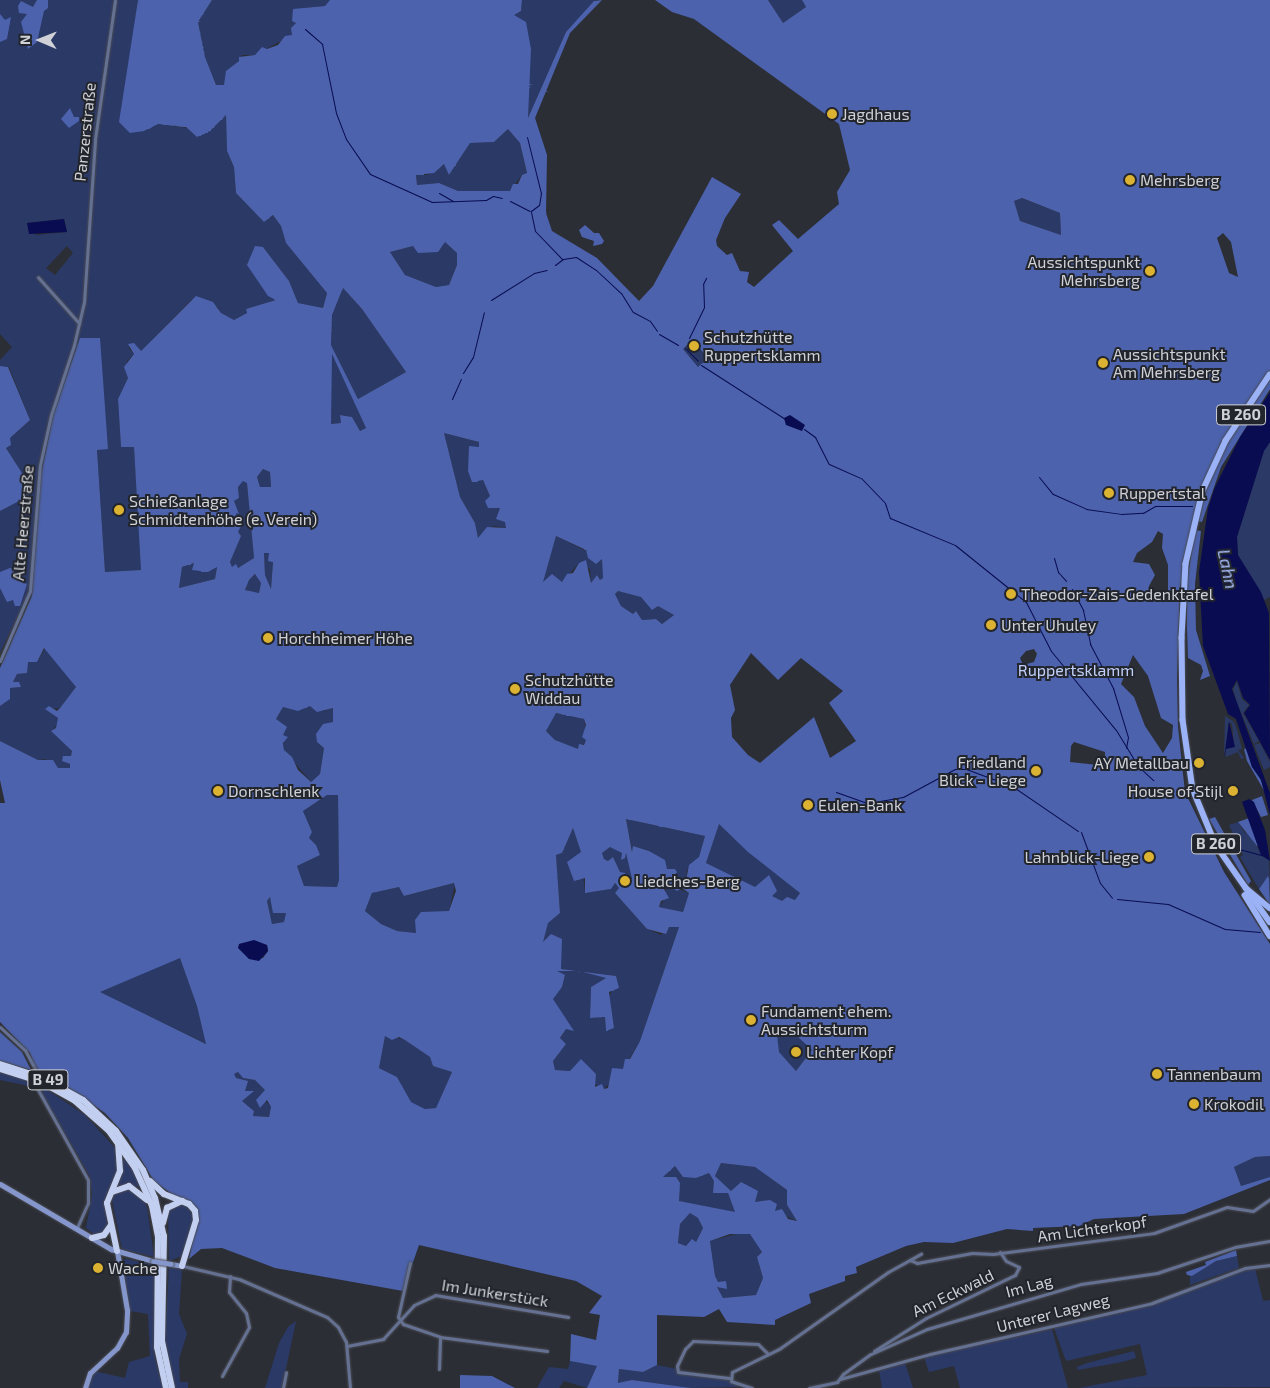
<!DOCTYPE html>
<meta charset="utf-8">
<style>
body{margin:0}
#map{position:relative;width:1270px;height:1388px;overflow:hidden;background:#2c2e36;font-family:"Exo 2",sans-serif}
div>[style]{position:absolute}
.green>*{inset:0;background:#2b3967}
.forest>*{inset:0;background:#4c62ac}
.water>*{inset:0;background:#090c51}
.stream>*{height:1px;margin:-0.5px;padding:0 0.5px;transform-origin:0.5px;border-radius:0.5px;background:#090c51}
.roads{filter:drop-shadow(0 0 1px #494b53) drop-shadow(0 0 1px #494b53)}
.street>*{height:3px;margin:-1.5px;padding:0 1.5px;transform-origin:1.5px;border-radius:1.5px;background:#657192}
.secondary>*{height:5px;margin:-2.5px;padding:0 2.5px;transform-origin:2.5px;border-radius:2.5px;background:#8496cb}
.primary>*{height:5.5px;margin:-2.75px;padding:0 2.75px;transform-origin:2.75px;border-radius:2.75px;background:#9bb2f7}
.highway>*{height:6px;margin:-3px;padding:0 3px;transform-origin:3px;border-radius:3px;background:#c3cff0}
.bridges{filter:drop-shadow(0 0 1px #494b53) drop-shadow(0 0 1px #494b53)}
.street-bridge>*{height:3px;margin:-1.5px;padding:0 1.5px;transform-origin:1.5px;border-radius:1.5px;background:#657192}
.secondary-bridge>*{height:5px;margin:-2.5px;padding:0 2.5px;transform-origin:2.5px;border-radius:2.5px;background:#8496cb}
.dots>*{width:14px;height:14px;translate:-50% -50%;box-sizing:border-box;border:2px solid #22252c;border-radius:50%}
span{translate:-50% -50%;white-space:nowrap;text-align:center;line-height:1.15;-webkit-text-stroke:4px #22252c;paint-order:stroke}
.shield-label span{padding:1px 4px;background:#22252c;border:1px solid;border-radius:4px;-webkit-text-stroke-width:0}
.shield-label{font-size:15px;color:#cfd1d6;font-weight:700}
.poi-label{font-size:16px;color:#cfd1d6}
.left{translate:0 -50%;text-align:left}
.right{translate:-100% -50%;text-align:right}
.street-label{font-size:16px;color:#cfd1d6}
.park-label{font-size:16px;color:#c2d1fa}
.water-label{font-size:18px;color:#a7bcf9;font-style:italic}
.north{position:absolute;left:15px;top:15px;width:50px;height:50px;-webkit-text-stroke:4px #22252c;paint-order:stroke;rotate:271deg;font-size:14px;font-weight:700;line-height:20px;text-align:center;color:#cfd1d6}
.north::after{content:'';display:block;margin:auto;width:18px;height:22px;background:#cfd1d6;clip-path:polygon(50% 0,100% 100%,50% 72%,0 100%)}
</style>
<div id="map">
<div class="green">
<div style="clip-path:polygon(evenodd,0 0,138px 0,133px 43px,144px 131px,158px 124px,210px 131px,226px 114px,227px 151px,234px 167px,236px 193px,264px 222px,273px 215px,281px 226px,286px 243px,327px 293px,323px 308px,298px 303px,289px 281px,263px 247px,253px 274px,276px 300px,246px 309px,247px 313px,234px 320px,220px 313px,218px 307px,191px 300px,141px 351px,128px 347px,134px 354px,127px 361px,128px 378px,118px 399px,121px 447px,134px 447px,142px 570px,105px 572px,97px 450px,108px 448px,80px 338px,53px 416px,40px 481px,32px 596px,23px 605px,0 653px,0 511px,29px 496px,22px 473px,6px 448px,10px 438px,30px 420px,9px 367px,0 366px,0 360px,12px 347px,0 334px,0 0,64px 219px,67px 232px,36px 235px,27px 223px,64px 219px,0 0,67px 246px,73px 253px,55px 275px,46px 268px,67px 246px)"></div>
<div style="clip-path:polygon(212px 0,330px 0,330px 2px,325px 6px,304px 8px,293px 17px,296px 23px,292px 35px,255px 55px,242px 55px,224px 85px,216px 85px,205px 57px,198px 22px)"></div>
<div style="clip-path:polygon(522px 0,596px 0,566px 32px,528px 118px,513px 15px,521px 11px)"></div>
<div style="clip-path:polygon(768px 0,802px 0,806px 7px,783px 23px)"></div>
<div style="clip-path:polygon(508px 129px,520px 143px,527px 174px,522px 175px,510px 191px,458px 191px,439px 183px,417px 185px,416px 175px,427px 175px,445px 164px,449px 175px,470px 143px,494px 142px)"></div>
<div style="clip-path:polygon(1021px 198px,1060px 213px,1061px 235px,1020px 221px,1014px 201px)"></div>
<div style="clip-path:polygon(445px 242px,457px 253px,457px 265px,449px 285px,436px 287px,405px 275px,390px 252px,413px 246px,440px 246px)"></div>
<div style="clip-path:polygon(343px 288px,362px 309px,406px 372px,358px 399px,331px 345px,332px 315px)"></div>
<div style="clip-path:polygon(692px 340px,708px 359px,698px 367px,683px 349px)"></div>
<div style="clip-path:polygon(333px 354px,366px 428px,360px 431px,352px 417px,340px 415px,342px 423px,331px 424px,330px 359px)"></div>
<div style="clip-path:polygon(444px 433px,479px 442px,480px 447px,469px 447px,490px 496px,500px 508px,507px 528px,493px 526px,478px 539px,475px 523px,460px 497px)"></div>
<div style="clip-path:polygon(1270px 442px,1270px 597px,1264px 600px,1238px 555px,1237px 537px,1264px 450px)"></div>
<div style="clip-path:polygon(263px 469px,270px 472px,271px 487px,260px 487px,257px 477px)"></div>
<div style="clip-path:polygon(243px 481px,247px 482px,254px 558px,238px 568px,232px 568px,230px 562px,238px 542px,236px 521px,241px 517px,237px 519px,234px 501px,239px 498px,238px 486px)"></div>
<div style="clip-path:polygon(556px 536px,602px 559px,604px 578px,600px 580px,597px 575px,591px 584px,590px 569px,579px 563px,562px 582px,549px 580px,542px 583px)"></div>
<div style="clip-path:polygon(264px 553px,269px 553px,273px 561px,271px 589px,265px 575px)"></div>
<div style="clip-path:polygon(195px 563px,195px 570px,208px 572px,217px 566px,215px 579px,179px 588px,182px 567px)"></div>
<div style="clip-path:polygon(256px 574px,261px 583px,259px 593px,245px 590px,249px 580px)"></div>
<div style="clip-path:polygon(618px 591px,641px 596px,674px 615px,662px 624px,656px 619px,642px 620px,636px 611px,633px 614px,621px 606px,615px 594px)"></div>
<div style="clip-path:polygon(46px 647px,76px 687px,60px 708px,46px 709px,58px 718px,59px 723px,52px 731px,72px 751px,71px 756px,62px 761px,70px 764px,70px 768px,58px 768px,45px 759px,38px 760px,0 741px,0 706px,10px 695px,10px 688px,21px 687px,13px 682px,17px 674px,27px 673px,27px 661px,37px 662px)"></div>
<div style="clip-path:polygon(1237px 682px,1242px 699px,1249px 705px,1243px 713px,1259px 741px,1254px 744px,1237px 703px,1233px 689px)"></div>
<div style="clip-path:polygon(310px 705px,323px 711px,333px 708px,333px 722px,323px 727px,320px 744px,324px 748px,320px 774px,311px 782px,284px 750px,283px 735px,276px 719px,283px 707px)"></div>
<div style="clip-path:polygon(555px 713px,584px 719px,587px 740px,578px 750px,555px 740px,546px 731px)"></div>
<div style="clip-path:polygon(1225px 716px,1234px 722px,1237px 730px,1242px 749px,1238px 750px,1244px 758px,1241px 759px,1238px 752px,1226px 757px,1226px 749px,1234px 746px,1232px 723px,1228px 724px,1229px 741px,1227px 743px,1224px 758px)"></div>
<div style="clip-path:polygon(1260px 743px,1270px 762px,1270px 767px,1264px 770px,1254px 745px)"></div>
<div style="clip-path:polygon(327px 795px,338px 795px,339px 880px,337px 887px,304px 886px,297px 866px,320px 855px,309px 838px,312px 832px,303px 811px)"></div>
<div style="clip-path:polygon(626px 819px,705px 836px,699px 857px,687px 870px,686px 881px,672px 881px,677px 873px,675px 869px,667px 869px,649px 851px,633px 846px,633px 855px)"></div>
<div style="clip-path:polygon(1238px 822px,1245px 833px,1250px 834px,1262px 856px,1269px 860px,1270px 887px,1264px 881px,1259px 889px,1240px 857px,1243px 855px,1229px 825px)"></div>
<div style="clip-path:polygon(719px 823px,800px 893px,795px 900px,783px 902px,706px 863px)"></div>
<div style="clip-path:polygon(573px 827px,581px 852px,585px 893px,610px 889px,614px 883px,620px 888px,615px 893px,647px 929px,661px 935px,669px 927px,679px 927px,640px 1041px,623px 1069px,604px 1089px,570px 1071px,555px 1070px,553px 1061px,566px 1044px,560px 1039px,566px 1029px,573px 1030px,552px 999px,562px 987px,565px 976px,556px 971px,579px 971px,607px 978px,591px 987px,590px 1018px,605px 1017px,606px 1031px,614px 1028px,608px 999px,617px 980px,615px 976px,561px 969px,542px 943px,548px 922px,560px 913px,556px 855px,562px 853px)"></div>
<div style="clip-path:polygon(610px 847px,619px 850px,625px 858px,626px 852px,632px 879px,628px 881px,620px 872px,613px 857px,608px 861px,604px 859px,602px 853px)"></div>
<div style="clip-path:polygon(455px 883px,449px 912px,416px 933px,397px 931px,381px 924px,365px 911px,372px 893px,399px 887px,405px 896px)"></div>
<div style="clip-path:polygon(667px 884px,689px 893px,683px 912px,659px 907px,664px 900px)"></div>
<div style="clip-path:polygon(270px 897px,280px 912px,286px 912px,285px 922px,272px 924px,267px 901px)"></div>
<div style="clip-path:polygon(180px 957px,197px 1006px,207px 1044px,99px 992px)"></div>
<div style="clip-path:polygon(785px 1025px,812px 1050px,796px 1071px,778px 1052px,777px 1034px)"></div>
<div style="clip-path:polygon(385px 1035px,406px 1040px,430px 1057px,433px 1066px,452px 1072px,436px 1108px,425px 1109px,410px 1102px,397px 1077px,379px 1068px)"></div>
<div style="clip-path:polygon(0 1072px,33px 1082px,34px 1087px,0 1080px)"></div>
<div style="clip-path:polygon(238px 1072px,243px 1078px,255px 1080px,265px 1090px,262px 1097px,271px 1107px,269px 1117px,253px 1116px,254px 1111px,242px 1101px,247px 1081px,236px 1078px,233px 1074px)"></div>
<div style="clip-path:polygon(40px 1085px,85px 1115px,117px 1150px,117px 1176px,105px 1200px,107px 1225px,102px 1233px,95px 1235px,86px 1228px,92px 1195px,90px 1177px,44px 1097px)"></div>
<div style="clip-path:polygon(125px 1155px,143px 1188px,126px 1184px,115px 1187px)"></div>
<div style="clip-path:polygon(1270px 1156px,1270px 1177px,1241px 1186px,1234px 1167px,1255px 1157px)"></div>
<div style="clip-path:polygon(721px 1163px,755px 1167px,788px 1191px,787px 1205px,797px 1221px,755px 1202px,741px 1182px,731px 1191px,715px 1176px)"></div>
<div style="clip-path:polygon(675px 1166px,687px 1176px,696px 1178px,709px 1173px,728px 1193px,736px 1213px,678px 1201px,670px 1178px,663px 1177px)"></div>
<div style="clip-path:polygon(127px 1188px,143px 1199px,147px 1207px,154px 1257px,122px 1249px,112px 1200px,116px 1192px)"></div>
<div style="clip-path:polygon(183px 1204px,192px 1210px,194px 1220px,182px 1256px,169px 1261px,168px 1210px)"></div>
<div style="clip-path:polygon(690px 1213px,698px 1218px,703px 1228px,696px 1242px,686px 1246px,678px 1243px,680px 1224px)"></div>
<div style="clip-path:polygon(740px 1233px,750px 1234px,757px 1240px,762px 1252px,757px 1257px,763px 1278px,756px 1295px,723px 1298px,717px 1287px,725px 1281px,718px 1283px,715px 1276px,710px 1241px)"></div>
<div style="clip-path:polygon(1237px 1256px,1239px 1268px,1190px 1285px,1190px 1276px,1216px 1261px)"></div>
<div style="clip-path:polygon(126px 1259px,155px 1265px,154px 1354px,163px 1388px,88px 1388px,94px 1371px,125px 1378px,129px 1362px,150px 1356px,148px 1314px,130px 1311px,122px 1262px)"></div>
<div style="clip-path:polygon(169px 1267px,182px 1270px,179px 1314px,187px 1334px,179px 1359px,180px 1382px,188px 1382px,188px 1388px,175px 1388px,165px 1342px)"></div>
<div style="clip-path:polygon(1255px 1268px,1263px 1301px,1270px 1300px,1270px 1387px,1079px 1388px,1147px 1375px,1140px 1344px,1066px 1361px,1054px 1328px,1151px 1305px,1245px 1269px)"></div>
<div style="clip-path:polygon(296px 1321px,282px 1388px,265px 1388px,279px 1343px,288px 1327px)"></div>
<div style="clip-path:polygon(1052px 1329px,1068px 1388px,960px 1388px,954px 1366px,929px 1372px,924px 1357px)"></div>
<div style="clip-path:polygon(1134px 1351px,1136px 1358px,1122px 1362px,1078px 1370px,1077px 1367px,1087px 1363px)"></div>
<div style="clip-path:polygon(570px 1361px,598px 1366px,587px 1388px,564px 1381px,559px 1388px,537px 1388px,549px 1367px,568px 1369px)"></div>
<div style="clip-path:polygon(905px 1363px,913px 1388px,882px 1388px,879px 1371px)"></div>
<div style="clip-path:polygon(657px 1365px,726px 1379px,739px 1387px,691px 1388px,632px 1380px,618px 1384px,619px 1369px,643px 1372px)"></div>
</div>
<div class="forest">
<div style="clip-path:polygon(37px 0,48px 0,48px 8px,44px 11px,37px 42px,28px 49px,21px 22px,27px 14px,19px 13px,18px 6px,21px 1px,33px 7px)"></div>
<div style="clip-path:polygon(evenodd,138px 0,212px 0,198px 22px,205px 57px,216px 85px,224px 85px,226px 71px,239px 61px,239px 57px,255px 55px,262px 47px,267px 49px,278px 45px,285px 36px,292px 35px,291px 28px,296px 23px,292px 21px,293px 9px,325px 6px,330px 0,522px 0,521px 11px,514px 15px,526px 22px,531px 49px,528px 118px,566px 32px,594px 1px,602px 0,570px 33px,535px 118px,547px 155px,546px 213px,552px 231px,597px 258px,639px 301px,653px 286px,712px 177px,741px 194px,725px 218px,716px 240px,717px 246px,727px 255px,732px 253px,740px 271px,749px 272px,747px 282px,754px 287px,793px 251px,772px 225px,779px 220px,798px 239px,839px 204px,837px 192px,850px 170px,839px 124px,694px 19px,672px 12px,655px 0,768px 0,783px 23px,806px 7px,802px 0,1270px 0,1270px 372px,1224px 439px,1199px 497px,1180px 586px,1177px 678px,1178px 727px,1185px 792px,1224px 872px,1270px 944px,1270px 1156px,1255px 1157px,1234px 1167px,1241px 1186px,1270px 1177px,1270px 1180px,1184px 1214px,1094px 1219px,1079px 1226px,1033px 1228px,1033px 1231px,1007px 1229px,953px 1243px,924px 1242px,906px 1246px,856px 1267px,857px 1273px,845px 1276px,845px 1281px,809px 1294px,811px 1303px,775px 1320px,775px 1325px,727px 1322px,719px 1309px,704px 1317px,657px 1315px,657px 1365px,643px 1372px,619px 1369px,618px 1383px,632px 1380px,691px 1388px,587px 1388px,597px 1366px,570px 1361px,571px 1334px,596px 1340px,600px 1315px,589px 1313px,602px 1296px,576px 1281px,419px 1245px,403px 1291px,275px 1268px,222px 1248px,201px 1249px,189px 1259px,198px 1213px,154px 1181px,128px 1138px,105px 1113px,66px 1086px,38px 1073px,30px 1053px,0 1022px,0 803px,5px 803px,0 780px,0 741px,38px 760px,53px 760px,58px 768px,70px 768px,70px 764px,62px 761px,63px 756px,71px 756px,72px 751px,51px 731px,56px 728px,58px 718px,45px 709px,49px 706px,57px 711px,60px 708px,76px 687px,44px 648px,37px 662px,28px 662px,27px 673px,17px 674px,13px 682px,19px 682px,21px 687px,10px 688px,10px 699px,0 706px,0 668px,32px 596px,40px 481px,53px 416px,80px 338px,100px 338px,108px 449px,97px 450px,105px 572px,141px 570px,134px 447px,121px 447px,118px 399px,128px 378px,124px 367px,134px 354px,128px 344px,134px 343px,141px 351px,196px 296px,213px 302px,221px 313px,234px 320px,247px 313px,246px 309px,276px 300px,268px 296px,247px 265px,255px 246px,263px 247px,289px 281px,298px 303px,323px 308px,327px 293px,286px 243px,281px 226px,273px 215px,264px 222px,236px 193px,234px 167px,227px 151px,226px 115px,210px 131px,197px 137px,186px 127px,158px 124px,144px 131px,130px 133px,119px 122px,138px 0,508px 129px,520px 143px,527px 173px,522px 175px,518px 184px,513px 184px,510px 191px,458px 191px,439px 183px,417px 185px,416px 175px,434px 173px,444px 164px,449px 175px,470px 143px,494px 142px,508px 129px,138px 0,1022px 198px,1060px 213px,1061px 235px,1020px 221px,1014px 201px,1022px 198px,138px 0,1223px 233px,1231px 242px,1238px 277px,1229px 273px,1217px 238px,1223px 233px,138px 0,445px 242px,457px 253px,457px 265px,449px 285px,436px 287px,405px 275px,390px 252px,413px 246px,418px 253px,438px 252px,445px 242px,138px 0,343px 288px,362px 309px,406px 372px,358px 399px,331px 345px,332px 315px,343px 288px,138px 0,692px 340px,708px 358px,698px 367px,683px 349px,692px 340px,138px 0,332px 354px,366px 428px,360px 431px,352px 417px,340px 415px,341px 423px,331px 424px,332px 354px,138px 0,444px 433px,479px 442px,479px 447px,469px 446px,468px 471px,472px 482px,483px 480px,490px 496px,485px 501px,488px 508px,500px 508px,496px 519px,505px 522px,506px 528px,487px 527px,478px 538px,475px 523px,460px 497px,444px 433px,138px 0,263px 469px,270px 472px,271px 487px,260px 487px,257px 477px,263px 469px,138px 0,243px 481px,247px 483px,254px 558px,238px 568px,236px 564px,232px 567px,230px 562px,241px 536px,238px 532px,241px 526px,236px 521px,241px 520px,241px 517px,237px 518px,236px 513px,239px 514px,234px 501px,239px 498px,238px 487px,243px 481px,138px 0,1158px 531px,1163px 534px,1162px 548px,1168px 565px,1168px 596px,1159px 599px,1150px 597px,1149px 586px,1155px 575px,1149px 564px,1133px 562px,1137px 553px,1152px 542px,1158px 531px,138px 0,556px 536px,586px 550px,588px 558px,596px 564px,602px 559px,603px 578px,600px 580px,597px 575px,591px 583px,586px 560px,579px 563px,573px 573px,567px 574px,562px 582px,552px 574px,543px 582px,556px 536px,138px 0,264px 553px,269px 553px,268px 561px,273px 562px,271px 589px,265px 575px,264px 553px,138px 0,194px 563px,192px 570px,208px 572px,217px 567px,215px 579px,179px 588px,182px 567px,194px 563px,138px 0,255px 574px,261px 583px,259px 593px,245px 590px,249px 580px,255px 574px,138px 0,618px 591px,641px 597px,652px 610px,658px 606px,674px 615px,662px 624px,656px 619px,642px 620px,636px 611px,633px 614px,621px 606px,615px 594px,618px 591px,138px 0,1034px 649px,1037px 654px,1034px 662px,1023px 665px,1020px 658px,1026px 651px,1034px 649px,138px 0,751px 653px,778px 680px,801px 658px,843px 691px,829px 703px,856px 741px,830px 758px,814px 717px,760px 763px,748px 755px,732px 737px,731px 718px,735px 710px,730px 685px,751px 653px,138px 0,1133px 655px,1148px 676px,1161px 718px,1173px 725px,1172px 738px,1163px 753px,1145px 726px,1134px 697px,1121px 684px,1133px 655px,138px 0,310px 706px,317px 712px,333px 708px,333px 722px,323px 724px,316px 734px,317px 742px,324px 748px,320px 774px,311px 782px,298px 770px,292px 757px,284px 750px,283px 743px,288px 737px,283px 735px,287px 727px,276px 719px,283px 707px,298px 711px,310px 706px,138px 0,556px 713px,584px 719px,586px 725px,582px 737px,586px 740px,584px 745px,579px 744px,578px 749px,555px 740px,546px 731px,556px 713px,138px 0,1074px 742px,1105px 752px,1105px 760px,1098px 765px,1070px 762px,1071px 746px,1074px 742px,138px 0,327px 795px,338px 795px,339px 880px,337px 887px,304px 886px,297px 866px,320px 855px,316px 845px,309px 838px,312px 832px,303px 811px,327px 795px,138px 0,626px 819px,705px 836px,699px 857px,689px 865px,686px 881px,681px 878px,676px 883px,672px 881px,677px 872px,675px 869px,667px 869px,665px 860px,649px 851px,633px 846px,632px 852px,626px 819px,138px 0,719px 824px,748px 852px,800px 893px,795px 900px,787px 897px,782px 901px,772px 896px,777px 891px,769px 875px,755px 887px,706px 863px,719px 824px,138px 0,573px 828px,581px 852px,567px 862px,574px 881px,585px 878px,585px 893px,611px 889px,615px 883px,619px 888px,615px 893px,647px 929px,666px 934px,669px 927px,679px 927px,640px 1041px,630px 1059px,625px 1059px,623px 1069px,612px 1068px,608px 1088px,604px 1089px,602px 1084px,595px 1087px,596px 1074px,581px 1059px,570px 1071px,555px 1070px,553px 1061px,566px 1044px,560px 1038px,566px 1029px,574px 1031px,553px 999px,562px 987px,565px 975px,557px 971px,579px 971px,606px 978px,591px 987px,590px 1018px,605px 1017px,606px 1031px,614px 1028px,609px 992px,619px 988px,616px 976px,561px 969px,562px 939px,551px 934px,543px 942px,548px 923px,560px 913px,556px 855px,562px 853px,573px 828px,138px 0,610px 847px,622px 853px,621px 860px,625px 858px,626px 853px,632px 879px,628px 880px,625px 873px,620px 872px,613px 857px,608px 861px,604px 859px,602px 853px,610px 847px,138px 0,454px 883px,456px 891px,449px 911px,421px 912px,415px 920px,416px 933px,397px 931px,381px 924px,365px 911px,372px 893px,399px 887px,404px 896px,454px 883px,138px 0,667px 884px,677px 891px,682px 888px,689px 893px,683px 912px,659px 907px,661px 901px,669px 898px,664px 889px,667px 884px,138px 0,270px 897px,273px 913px,286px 913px,284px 922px,272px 924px,267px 901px,270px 897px,138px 0,244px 943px,267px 945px,268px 951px,263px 958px,249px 959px,240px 944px,244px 943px,138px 0,180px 958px,197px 1006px,206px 1044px,100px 992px,180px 958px,138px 0,785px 1025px,812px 1050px,796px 1071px,779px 1052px,777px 1034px,785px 1025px,138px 0,385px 1036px,392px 1040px,399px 1037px,405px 1040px,430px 1057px,433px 1066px,452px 1072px,436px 1108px,425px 1109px,411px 1102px,397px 1077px,379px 1068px,385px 1036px,138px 0,238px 1072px,243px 1078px,255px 1080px,265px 1090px,256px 1100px,260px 1108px,267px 1100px,271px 1107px,269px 1117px,253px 1116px,254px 1111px,242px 1101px,254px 1091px,245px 1091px,248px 1081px,236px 1078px,234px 1074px,238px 1072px,138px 0,721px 1163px,755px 1167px,787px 1190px,787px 1205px,797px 1221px,788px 1219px,782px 1209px,775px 1211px,777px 1204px,770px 1200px,755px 1202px,758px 1191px,741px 1182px,731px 1191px,715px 1176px,721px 1163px,138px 0,675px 1166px,683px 1177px,696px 1178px,709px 1173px,714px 1181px,713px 1193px,728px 1193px,735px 1212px,679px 1201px,680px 1183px,676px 1177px,663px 1177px,675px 1166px,138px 0,690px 1213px,698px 1218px,703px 1228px,696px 1242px,692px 1239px,686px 1246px,678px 1243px,680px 1224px,690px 1213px,138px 0,730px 1234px,750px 1234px,762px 1252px,757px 1257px,763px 1278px,756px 1295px,723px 1298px,717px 1287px,727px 1289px,726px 1281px,718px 1282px,715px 1276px,710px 1241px,730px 1234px)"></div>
<div style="clip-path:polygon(0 14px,5px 20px,11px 17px,7px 39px,0 42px)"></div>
<div style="clip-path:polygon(70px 108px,74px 117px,79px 117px,79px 121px,69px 128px,61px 119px)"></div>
<div style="clip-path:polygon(585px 225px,594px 233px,599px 233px,604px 241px,602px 244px,593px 246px,594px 241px,582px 237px,579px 230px)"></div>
<div style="clip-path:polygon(0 366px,8px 367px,30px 420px,10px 438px,11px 445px,6px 448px,22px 473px,23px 483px,29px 496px,0 511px)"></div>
<div style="clip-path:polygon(1270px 378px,1270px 389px,1221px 467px,1202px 522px,1197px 521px,1205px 492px,1228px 442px)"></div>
<div style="clip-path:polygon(1195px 530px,1201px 531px,1195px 584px,1196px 630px,1210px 676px,1200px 680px,1203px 671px,1201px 665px,1188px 658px,1187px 628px,1187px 582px)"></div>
<div style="clip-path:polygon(10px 568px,14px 569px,14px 577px,27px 584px,20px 606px,15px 606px,13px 600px,7px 602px,0 588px,0 572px)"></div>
<div style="clip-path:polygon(1247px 748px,1252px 767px,1257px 770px,1266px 794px,1247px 761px,1244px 749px)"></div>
<div style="clip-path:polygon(1262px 796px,1268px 815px,1261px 817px,1252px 800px)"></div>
<div style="clip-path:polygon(1215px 817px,1251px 881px,1248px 885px,1209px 819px)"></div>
<div style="clip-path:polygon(1249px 818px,1258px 846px,1257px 846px,1238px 822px)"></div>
<div style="clip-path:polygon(1268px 876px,1269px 879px,1270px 905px,1259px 889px)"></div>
<div style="clip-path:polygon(0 1032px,22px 1052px,31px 1070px,0 1061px)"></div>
<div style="clip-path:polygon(1236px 1250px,1237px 1256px,1216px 1261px,1192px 1276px,1187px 1275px,1186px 1272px,1206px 1265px,1205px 1262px)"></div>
<div style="clip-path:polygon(460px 1375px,492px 1376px,515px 1388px,460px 1388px)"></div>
</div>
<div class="water">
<div style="clip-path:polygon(64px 219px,67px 232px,29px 234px,27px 223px)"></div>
<div style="clip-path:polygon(1270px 392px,1270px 442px,1264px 451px,1237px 537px,1238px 555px,1261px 592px,1269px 613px,1270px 760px,1244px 713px,1250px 705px,1243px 698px,1237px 680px,1232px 689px,1270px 793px,1270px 815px,1261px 780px,1252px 767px,1236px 719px,1228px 714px,1203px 646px,1199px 572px,1208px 508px,1215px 487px,1240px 437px)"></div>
<div style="clip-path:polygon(790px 415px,805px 425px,802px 431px,786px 425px,784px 418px)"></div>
<div style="clip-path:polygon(1229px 721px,1235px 747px,1226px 749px,1224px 759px)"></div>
<div style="clip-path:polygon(1249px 799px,1254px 802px,1265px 830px,1270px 861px,1261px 855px,1242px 802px)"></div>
<div style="clip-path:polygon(254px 940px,267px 945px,268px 951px,259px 961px,249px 959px,238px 948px,239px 944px)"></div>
</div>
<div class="stream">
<div style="left:305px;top:29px;width:23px;rotate:41deg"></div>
<div style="left:322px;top:44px;width:70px;rotate:78.5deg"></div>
<div style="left:336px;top:113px;width:28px;rotate:69deg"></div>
<div style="left:346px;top:139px;width:42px;rotate:55.6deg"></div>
<div style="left:370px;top:174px;width:68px;rotate:24.3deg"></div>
<div style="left:432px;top:202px;width:54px;rotate:-2.1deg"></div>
<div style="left:486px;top:200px;width:8px;rotate:-30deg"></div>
<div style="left:493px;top:196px;width:9px;rotate:13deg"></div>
<div style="left:527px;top:137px;width:58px;rotate:76deg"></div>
<div style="left:541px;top:193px;width:12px;rotate:99deg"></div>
<div style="left:539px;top:205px;width:10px;rotate:143deg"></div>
<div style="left:439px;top:193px;width:16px;rotate:30deg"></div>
<div style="left:510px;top:201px;width:22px;rotate:27deg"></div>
<div style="left:531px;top:212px;width:19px;rotate:78deg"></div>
<div style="left:535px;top:231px;width:39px;rotate:46deg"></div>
<div style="left:555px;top:265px;width:10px;rotate:-37deg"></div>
<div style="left:563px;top:259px;width:13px;rotate:-9deg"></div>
<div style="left:576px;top:257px;width:24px;rotate:33deg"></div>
<div style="left:596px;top:270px;width:34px;rotate:43deg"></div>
<div style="left:621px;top:293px;width:22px;rotate:58deg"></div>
<div style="left:633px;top:312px;width:19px;rotate:28deg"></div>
<div style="left:650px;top:321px;width:12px;rotate:55deg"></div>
<div style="left:491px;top:300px;width:51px;rotate:-32.1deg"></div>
<div style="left:534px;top:273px;width:13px;rotate:-13deg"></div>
<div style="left:659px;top:334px;width:22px;rotate:30deg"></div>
<div style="left:689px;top:338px;width:34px;rotate:-64deg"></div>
<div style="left:704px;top:307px;width:23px;rotate:-92deg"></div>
<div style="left:703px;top:284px;width:7px;rotate:-63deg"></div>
<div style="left:685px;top:348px;width:18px;rotate:45deg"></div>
<div style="left:701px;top:365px;width:100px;rotate:32.7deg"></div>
<div style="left:463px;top:373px;width:19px;rotate:-58deg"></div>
<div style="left:473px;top:357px;width:46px;rotate:-76.3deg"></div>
<div style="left:452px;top:399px;width:22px;rotate:-66deg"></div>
<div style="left:804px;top:429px;width:14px;rotate:36deg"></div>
<div style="left:815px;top:437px;width:30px;rotate:63deg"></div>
<div style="left:829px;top:464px;width:36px;rotate:24deg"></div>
<div style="left:862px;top:479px;width:33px;rotate:46deg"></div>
<div style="left:885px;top:503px;width:16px;rotate:72deg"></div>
<div style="left:890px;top:518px;width:70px;rotate:22.6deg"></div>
<div style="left:955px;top:545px;width:91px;rotate:38.8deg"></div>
<div style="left:1026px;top:602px;width:55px;rotate:63deg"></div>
<div style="left:1051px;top:651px;width:102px;rotate:50.6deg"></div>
<div style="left:1116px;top:730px;width:42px;rotate:58.6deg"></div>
<div style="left:1138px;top:766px;width:21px;rotate:43deg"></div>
<div style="left:1039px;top:477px;width:22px;rotate:51deg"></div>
<div style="left:1053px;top:494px;width:36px;rotate:24deg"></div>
<div style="left:1086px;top:509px;width:35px;rotate:8deg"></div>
<div style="left:1121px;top:514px;width:22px;rotate:-3deg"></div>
<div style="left:1143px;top:513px;width:14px;rotate:-30deg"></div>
<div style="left:1155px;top:506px;width:37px"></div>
<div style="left:1054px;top:558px;width:15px;rotate:74deg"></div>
<div style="left:1058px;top:572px;width:12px;rotate:48deg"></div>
<div style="left:1072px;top:589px;width:24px;rotate:62deg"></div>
<div style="left:1083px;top:610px;width:35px;rotate:78deg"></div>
<div style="left:1090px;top:644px;width:50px;rotate:62.4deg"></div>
<div style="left:1113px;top:688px;width:51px;rotate:73deg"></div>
<div style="left:1128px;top:737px;width:11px;rotate:100deg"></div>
<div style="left:836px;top:792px;width:41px;rotate:19.7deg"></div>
<div style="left:875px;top:806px;width:7px;rotate:-45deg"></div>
<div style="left:880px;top:801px;width:23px;rotate:-10deg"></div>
<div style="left:903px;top:797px;width:59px;rotate:-28.3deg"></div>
<div style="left:955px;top:769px;width:11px"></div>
<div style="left:966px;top:769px;width:49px;rotate:20.3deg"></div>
<div style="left:1012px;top:786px;width:80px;rotate:34.3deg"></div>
<div style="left:1081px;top:832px;width:54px;rotate:69.6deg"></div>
<div style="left:1100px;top:883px;width:19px;rotate:51deg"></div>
<div style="left:1239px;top:849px;width:24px;rotate:15deg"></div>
<div style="left:1117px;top:899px;width:51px;rotate:5.6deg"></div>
<div style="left:1168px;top:904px;width:62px;rotate:23.7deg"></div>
<div style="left:1225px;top:929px;width:35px;rotate:5deg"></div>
</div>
<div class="roads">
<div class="street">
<div style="left:38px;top:277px;width:62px;rotate:48.3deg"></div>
<div style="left:0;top:661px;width:76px;rotate:-66.8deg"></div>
<div style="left:30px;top:591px;width:126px;rotate:-85.5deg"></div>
<div style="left:40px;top:465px;width:51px;rotate:-77.6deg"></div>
<div style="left:51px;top:415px;width:74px;rotate:-71.8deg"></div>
<div style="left:74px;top:345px;width:44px;rotate:-76.9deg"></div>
<div style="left:84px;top:302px;width:163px;rotate:-86.1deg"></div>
<div style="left:95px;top:139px;width:140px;rotate:-81.8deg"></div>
<div style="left:0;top:1027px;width:34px;rotate:43deg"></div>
<div style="left:25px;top:1050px;width:21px;rotate:62deg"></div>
<div style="left:37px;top:1088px;width:105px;rotate:61deg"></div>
<div style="left:88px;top:1180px;width:23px;rotate:90deg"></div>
<div style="left:88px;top:1203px;width:27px;rotate:114deg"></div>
<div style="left:910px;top:1260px;width:8px;rotate:23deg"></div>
<div style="left:917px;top:1263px;width:56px;rotate:-10.3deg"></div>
<div style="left:972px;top:1253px;width:21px;rotate:3deg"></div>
<div style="left:993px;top:1254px;width:162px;rotate:-7.4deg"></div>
<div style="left:1154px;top:1233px;width:77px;rotate:-19.6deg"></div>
<div style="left:1227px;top:1207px;width:26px;rotate:9deg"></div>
<div style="left:1253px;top:1211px;width:21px;rotate:-35deg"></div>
<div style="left:410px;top:1263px;width:55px;rotate:102.5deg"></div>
<div style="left:398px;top:1317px;width:9px;rotate:54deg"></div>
<div style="left:403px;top:1324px;width:39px;rotate:19deg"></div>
<div style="left:440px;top:1337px;width:108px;rotate:7.5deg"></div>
<div style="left:183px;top:1266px;width:57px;rotate:13.1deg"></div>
<div style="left:239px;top:1279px;width:96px;rotate:23.4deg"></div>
<div style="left:327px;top:1317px;width:15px;rotate:42deg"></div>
<div style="left:338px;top:1327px;width:17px;rotate:62deg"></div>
<div style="left:346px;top:1342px;width:46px;rotate:85deg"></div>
<div style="left:347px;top:1346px;width:37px;rotate:-11deg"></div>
<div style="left:383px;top:1339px;width:46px;rotate:-47.6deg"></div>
<div style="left:414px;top:1305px;width:23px;rotate:-25deg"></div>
<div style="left:435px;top:1295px;width:135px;rotate:9.4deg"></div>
<div style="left:874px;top:1351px;width:62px;rotate:-32.4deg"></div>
<div style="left:926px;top:1318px;width:99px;rotate:-25.8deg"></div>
<div style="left:1015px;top:1275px;width:9px;rotate:-63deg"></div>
<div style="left:1019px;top:1267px;width:14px;rotate:-155deg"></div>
<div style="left:1006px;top:1261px;width:11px;rotate:-124deg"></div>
<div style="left:439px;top:1369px;width:32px;rotate:-88deg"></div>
<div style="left:222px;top:1376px;width:56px;rotate:-61.1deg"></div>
<div style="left:249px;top:1327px;width:14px;rotate:-102deg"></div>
<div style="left:246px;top:1313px;width:27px;rotate:-129deg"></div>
<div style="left:229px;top:1292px;width:16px;rotate:-86deg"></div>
<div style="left:729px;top:1378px;width:51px;rotate:-173.3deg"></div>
<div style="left:678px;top:1372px;width:6px;rotate:-99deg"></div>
<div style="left:677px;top:1366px;width:19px;rotate:-65deg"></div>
<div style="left:685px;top:1349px;width:11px;rotate:-45deg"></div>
<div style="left:693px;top:1341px;width:65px;rotate:2.6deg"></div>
<div style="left:758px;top:1344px;width:14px;rotate:45deg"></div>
<div style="left:840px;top:1379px;width:93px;rotate:-15.5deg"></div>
<div style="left:930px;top:1354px;width:228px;rotate:-12.9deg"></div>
<div style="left:1152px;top:1303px;width:99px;rotate:-20.6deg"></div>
<div style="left:1245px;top:1268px;width:25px;rotate:-7deg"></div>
<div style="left:283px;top:1388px;width:16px;rotate:-79deg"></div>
<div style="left:752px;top:1388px;width:22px;rotate:-162deg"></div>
<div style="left:731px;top:1381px;width:9px;rotate:-84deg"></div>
<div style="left:732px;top:1372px;width:52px;rotate:-26.1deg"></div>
<div style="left:779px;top:1349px;width:133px;rotate:-35.2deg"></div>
<div style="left:888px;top:1272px;width:38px;rotate:-29deg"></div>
<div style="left:809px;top:1388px;width:29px;rotate:-12deg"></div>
<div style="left:837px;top:1382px;width:10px;rotate:-53deg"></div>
<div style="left:843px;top:1374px;width:34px;rotate:-36deg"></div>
<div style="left:871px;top:1354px;width:61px;rotate:-24.1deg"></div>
<div style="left:927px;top:1329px;width:160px;rotate:-16.3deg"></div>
<div style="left:1081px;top:1284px;width:77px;rotate:-8.2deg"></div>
<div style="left:1157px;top:1273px;width:82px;rotate:-18.4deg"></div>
<div style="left:1235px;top:1247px;width:36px;rotate:-10deg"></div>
</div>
<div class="secondary">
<div style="left:0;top:1184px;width:129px;rotate:30.4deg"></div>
<div style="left:111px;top:1249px;width:44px;rotate:15.9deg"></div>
<div style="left:171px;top:1264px;width:11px;rotate:10deg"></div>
<div style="left:85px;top:1388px;width:16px;rotate:-72deg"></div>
<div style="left:90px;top:1373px;width:37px;rotate:-43deg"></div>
<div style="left:117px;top:1348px;width:18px;rotate:-61deg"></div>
<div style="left:126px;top:1332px;width:22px;rotate:-87deg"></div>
<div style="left:127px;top:1310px;width:60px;rotate:-99.6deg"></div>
</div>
<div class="primary">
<div style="left:1270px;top:375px;width:79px;rotate:123.7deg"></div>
<div style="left:1226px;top:441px;width:55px;rotate:114.7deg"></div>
<div style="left:1203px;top:491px;width:75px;rotate:103.1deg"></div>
<div style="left:1186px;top:564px;width:74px;rotate:93.1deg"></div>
<div style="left:1182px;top:638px;width:82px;rotate:89.3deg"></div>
<div style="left:1183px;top:720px;width:70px;rotate:81.8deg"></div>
<div style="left:1193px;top:789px;width:61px;rotate:67.7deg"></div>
<div style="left:1216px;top:845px;width:94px;rotate:55deg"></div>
<div style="left:1246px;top:888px;width:31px;rotate:40deg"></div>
<div style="left:1245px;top:895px;width:48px;rotate:58.6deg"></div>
</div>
<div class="highway">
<div style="left:0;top:1064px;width:46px;rotate:17.7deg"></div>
<div style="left:44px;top:1078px;width:45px;rotate:29.4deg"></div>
<div style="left:83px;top:1100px;width:45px;rotate:43.2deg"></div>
<div style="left:116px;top:1131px;width:47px;rotate:55.3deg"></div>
<div style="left:143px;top:1170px;width:30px;rotate:67deg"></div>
<div style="left:155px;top:1198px;width:39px;rotate:77deg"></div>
<div style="left:164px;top:1236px;width:105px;rotate:91.1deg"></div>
<div style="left:162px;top:1341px;width:48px;rotate:78deg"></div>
<div style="left:0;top:1069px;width:43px;rotate:17.6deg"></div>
<div style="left:41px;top:1082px;width:39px;rotate:29deg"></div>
<div style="left:75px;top:1101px;width:45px;rotate:41.4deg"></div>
<div style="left:109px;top:1131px;width:45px;rotate:54.9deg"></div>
<div style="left:135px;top:1168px;width:42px;rotate:65.9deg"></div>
<div style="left:152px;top:1206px;width:32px;rotate:79deg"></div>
<div style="left:158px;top:1237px;width:110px;rotate:90.5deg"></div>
<div style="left:157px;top:1347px;width:42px;rotate:77.6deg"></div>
<div style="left:150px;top:1181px;width:19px;rotate:43deg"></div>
<div style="left:164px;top:1194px;width:27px;rotate:22deg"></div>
<div style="left:189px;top:1204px;width:9px;rotate:49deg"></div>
<div style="left:195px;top:1211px;width:9px;rotate:84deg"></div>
<div style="left:196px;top:1220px;width:48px;rotate:106.9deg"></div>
<div style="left:112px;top:1192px;width:18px;rotate:-19deg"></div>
<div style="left:129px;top:1186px;width:23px;rotate:38deg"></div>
<div style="left:163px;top:1223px;width:16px;rotate:-75deg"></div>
<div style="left:167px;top:1208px;width:17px;rotate:-25deg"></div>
<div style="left:92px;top:1238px;width:12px;rotate:-14deg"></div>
<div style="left:104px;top:1235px;width:12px;rotate:-55deg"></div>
<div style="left:117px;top:1251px;width:49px;rotate:-101.8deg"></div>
<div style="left:107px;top:1203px;width:35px;rotate:-68deg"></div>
<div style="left:120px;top:1171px;width:27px;rotate:-94deg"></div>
</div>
</div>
<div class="bridges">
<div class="street-bridge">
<div style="left:35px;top:1069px;width:19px;rotate:84deg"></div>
</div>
<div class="secondary-bridge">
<div style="left:153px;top:1261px;width:18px;rotate:9deg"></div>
</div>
</div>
<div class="dots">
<div style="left:832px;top:114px;background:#dcb233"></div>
<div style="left:1130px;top:180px;background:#dcb233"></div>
<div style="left:1150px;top:271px;background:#dcb233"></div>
<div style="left:694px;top:346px;background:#dcb233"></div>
<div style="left:1103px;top:363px;background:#dcb233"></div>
<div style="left:1109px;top:493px;background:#dcb233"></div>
<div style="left:119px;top:510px;background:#dcb233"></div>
<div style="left:1011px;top:594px;background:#dcb233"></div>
<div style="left:991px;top:625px;background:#dcb233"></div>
<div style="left:268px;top:638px;background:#dcb233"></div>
<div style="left:515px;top:689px;background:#dcb233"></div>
<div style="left:1199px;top:763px;background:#dcb233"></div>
<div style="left:1036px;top:771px;background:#dcb233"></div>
<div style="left:218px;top:791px;background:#dcb233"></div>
<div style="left:1233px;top:791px;background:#dcb233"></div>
<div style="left:808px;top:805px;background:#dcb233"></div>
<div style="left:1149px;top:857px;background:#dcb233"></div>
<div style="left:625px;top:881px;background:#dcb233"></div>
<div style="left:751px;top:1020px;background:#dcb233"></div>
<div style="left:796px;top:1052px;background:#dcb233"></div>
<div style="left:1157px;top:1074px;background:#dcb233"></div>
<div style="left:1194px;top:1104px;background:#dcb233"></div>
<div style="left:98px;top:1268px;background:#dcb233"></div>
</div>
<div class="shield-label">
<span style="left:1241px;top:415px">B 260</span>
<span style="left:1216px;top:844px">B 260</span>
<span style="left:48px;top:1080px">B 49</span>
</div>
<div class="poi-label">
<span class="left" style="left:842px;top:114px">Jagdhaus</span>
<span class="left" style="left:1140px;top:180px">Mehrsberg</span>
<span class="right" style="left:1140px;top:271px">Aussichtspunkt<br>Mehrsberg</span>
<span class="left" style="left:704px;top:346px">Schutzhütte<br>Ruppertsklamm</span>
<span class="left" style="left:1113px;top:363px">Aussichtspunkt<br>Am Mehrsberg</span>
<span class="left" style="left:1119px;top:493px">Ruppertstal</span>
<span class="left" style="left:129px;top:510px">Schießanlage<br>Schmidtenhöhe (e. Verein)</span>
<span class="left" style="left:1021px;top:594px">Theodor-Zais-Gedenktafel</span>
<span class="left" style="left:1001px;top:625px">Unter Uhuley</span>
<span class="left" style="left:278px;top:638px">Horchheimer Höhe</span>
<span class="left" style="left:525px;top:689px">Schutzhütte<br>Widdau</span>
<span class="right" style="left:1026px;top:771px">Friedland<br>Blick - Liege</span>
<span class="right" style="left:1189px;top:763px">AY Metallbau</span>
<span class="left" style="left:228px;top:791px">Dornschlenk</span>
<span class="right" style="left:1223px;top:791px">House of Stijl</span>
<span class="left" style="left:818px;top:805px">Eulen-Bank</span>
<span class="right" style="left:1139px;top:857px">Lahnblick-Liege</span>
<span class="left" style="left:635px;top:881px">Liedches-Berg</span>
<span class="left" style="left:761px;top:1020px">Fundament ehem.<br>Aussichtsturm</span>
<span class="left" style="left:806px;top:1052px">Lichter Kopf</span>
<span class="left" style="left:1167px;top:1074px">Tannenbaum</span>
<span class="left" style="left:1204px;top:1104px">Krokodil</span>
<span class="left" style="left:108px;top:1268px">Wache</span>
</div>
<div class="street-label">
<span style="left:85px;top:132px;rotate:-84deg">Panzerstraße</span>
<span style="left:23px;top:523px;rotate:-85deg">Alte Heerstraße</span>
<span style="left:1092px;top:1229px;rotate:-8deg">Am Lichterkopf</span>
<span style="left:1029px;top:1286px;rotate:-15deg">Im Lag</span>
<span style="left:495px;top:1293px;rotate:9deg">Im Junkerstück</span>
<span style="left:953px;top:1293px;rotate:-26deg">Am Eckwald</span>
<span style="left:1053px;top:1313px;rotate:-14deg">Unterer Lagweg</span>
</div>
<div class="park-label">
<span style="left:1076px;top:670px">Ruppertsklamm</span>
</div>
<div class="water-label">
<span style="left:1228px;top:569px;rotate:78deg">Lahn</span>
</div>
<div class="north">N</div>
</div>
